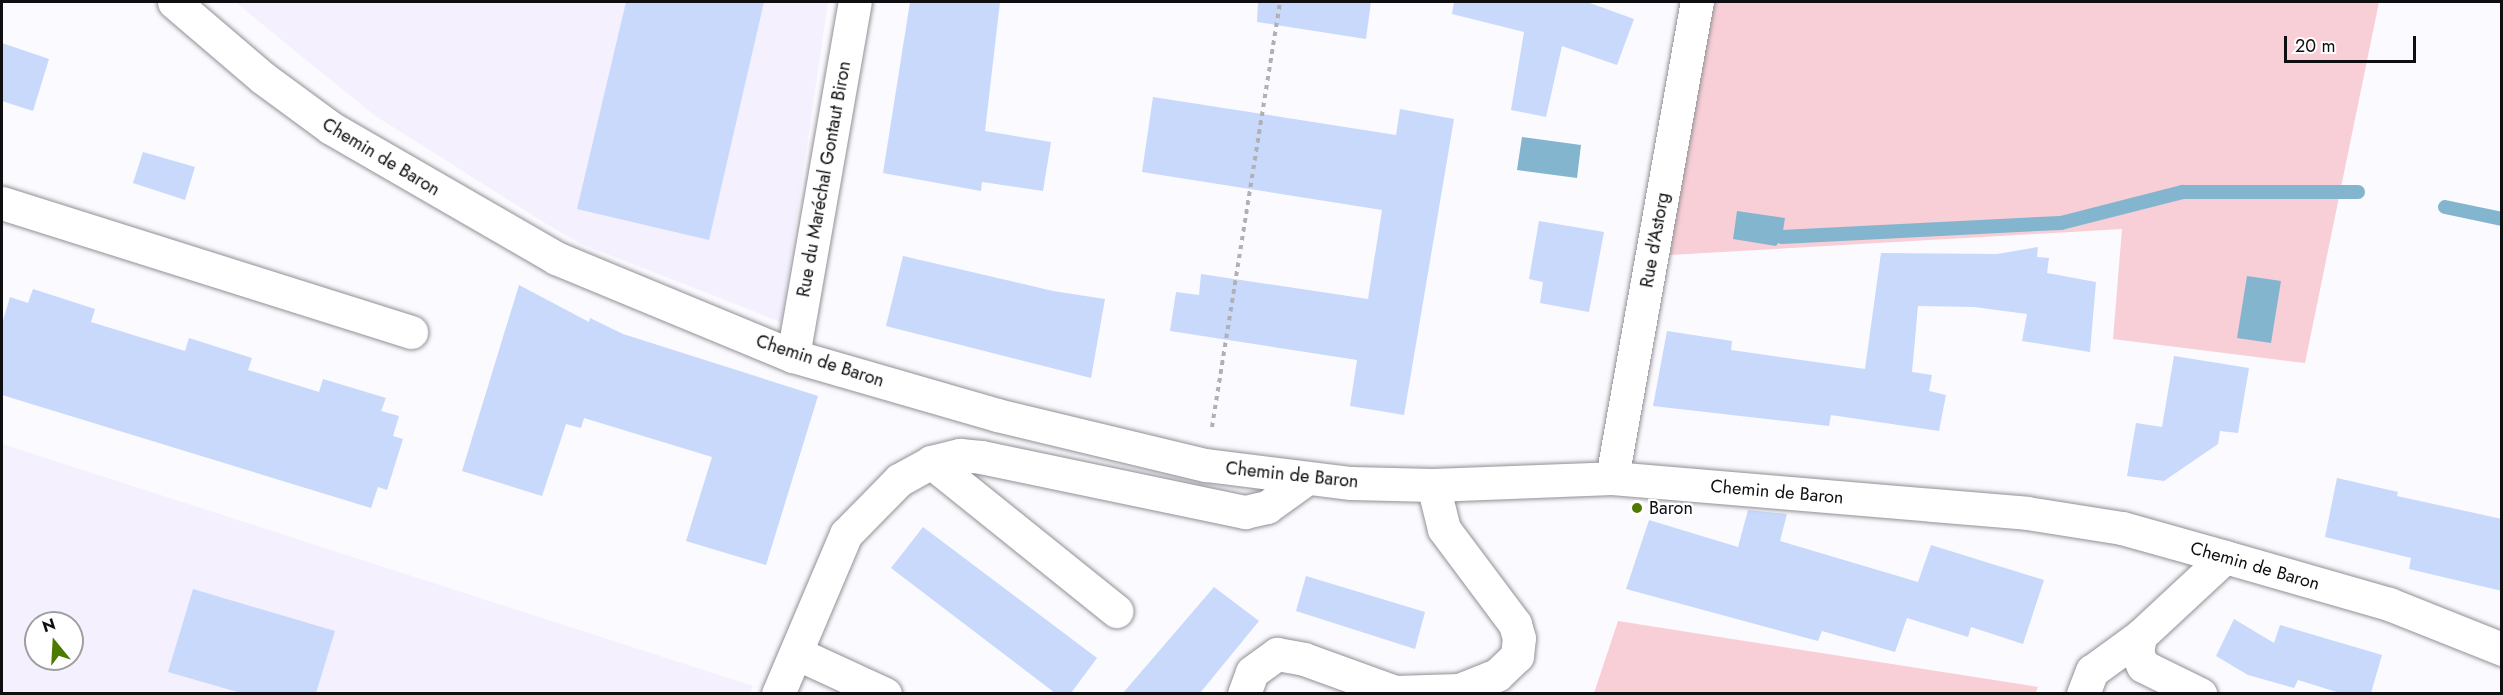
<!DOCTYPE html>
<meta charset="utf-8">
<style>
body{margin:0}
#map{position:relative;width:2503px;height:695px;overflow:hidden;background:#fbfafe;font-family:Jost,sans-serif}
div>[style]{position:absolute}
.built>*{inset:0;background:#f4f0fe}
.green>*{inset:0;background:#f8cfd6}
.water>*{inset:0;background:#83b5cf}
.stream>*{height:14px;margin:-7px;padding:0 7px;transform-origin:7px;border-radius:7px;background:#83b5cf}
.building>*{inset:0;background:#c8d9fc}
.path>*{height:4px;margin-top:-2px;transform-origin:0;background:repeating-linear-gradient(90deg,#b1b0b3 0 4.5px,transparent 0 9px)}
.roads{filter:drop-shadow(0 0 2px #929096) drop-shadow(0 0 2px #929096)}
.minor>*{height:33px;margin:-16.5px;padding:0 16.5px;transform-origin:16.5px;border-radius:16.5px;background:#fff}
.dots>*{width:16px;height:16px;translate:-50% -50%;box-sizing:border-box;border:3px solid #fff;border-radius:50%}
span{translate:-50% -50%;white-space:nowrap;text-align:center;line-height:1.15;-webkit-text-stroke:4.5px #fff;paint-order:stroke}
.street-label{font-size:18px;color:#0f0e11}
.poi-label{font-size:18px;color:#0f0e11}
.left{translate:0 -50%;text-align:left}
.frame{position:absolute;inset:0;border:3px solid #0f0e11;pointer-events:none}
.north{position:absolute;left:24px;top:611px;width:60px;height:60px;box-sizing:border-box;background:#fff;border:2px solid #9f9fa0;border-radius:50%;rotate:342deg;font-size:16px;font-weight:700;line-height:24px;text-align:center;color:#0f0e11}
.north::after{content:'';display:block;margin:auto;width:21px;height:27px;background:#4d7a00;clip-path:polygon(50% 0,100% 100%,50% 72%,0 100%)}
.scale{position:absolute;left:2284px;top:36px;width:132px;height:27px;box-sizing:border-box;border:3px solid #0f0e11;border-top:0;padding-left:8px;font-size:18px;line-height:21px;white-space:nowrap;color:#0f0e11;-webkit-text-stroke:4px #fff;paint-order:stroke}
</style>
<div id="map">
<div class="built">
<div style="clip-path:polygon(235px 2px,828px 2px,781px 322px,581px 244px,548px 225px,374px 115px)"></div>
<div style="clip-path:polygon(evenodd,2px 444px,753px 686px,750px 694px,2px 693px,2px 444px,36px 623px,72px 623px,72px 659px,36px 659px,36px 623px)"></div>
</div>
<div class="green">
<div style="clip-path:polygon(1712px 2px,2379px 2px,2305px 363px,2113px 339px,2122px 229px,1669px 255px)"></div>
<div style="clip-path:polygon(1618px 621px,2038px 687px,2035px 694px,1594px 693px)"></div>
</div>
<div class="water">
<div style="clip-path:polygon(1522px 137px,1581px 145px,1577px 178px,1517px 170px)"></div>
<div style="clip-path:polygon(1737px 211px,1785px 218px,1782px 237px,1776px 246px,1733px 239px)"></div>
<div style="clip-path:polygon(2247px 276px,2281px 281px,2271px 343px,2237px 338px)"></div>
</div>
<div class="stream">
<div style="left:2445px;top:207px;width:58px;rotate:11.9deg"></div>
<div style="left:1782px;top:237px;width:279px;rotate:-2.9deg"></div>
<div style="left:2061px;top:223px;width:126px;rotate:-14.3deg"></div>
<div style="left:2183px;top:192px;width:175px"></div>
</div>
<div class="building">
<div style="clip-path:polygon(626px 2px,764px 2px,709px 240px,577px 209px)"></div>
<div style="clip-path:polygon(910px 2px,1000px 2px,985px 131px,1051px 142px,1043px 191px,982px 182px,981px 191px,883px 173px)"></div>
<div style="clip-path:polygon(1258px 2px,1371px 2px,1366px 39px,1257px 22px)"></div>
<div style="clip-path:polygon(1454px 2px,1587px 2px,1634px 19px,1617px 65px,1562px 46px,1546px 117px,1511px 110px,1524px 32px,1452px 14px)"></div>
<div style="clip-path:polygon(2px 43px,49px 59px,33px 111px,2px 101px)"></div>
<div style="clip-path:polygon(1153px 97px,1396px 135px,1400px 109px,1454px 119px,1404px 415px,1350px 406px,1357px 360px,1170px 331px,1176px 292px,1199px 295px,1201px 274px,1368px 299px,1382px 210px,1142px 172px)"></div>
<div style="clip-path:polygon(143px 152px,195px 167px,185px 200px,133px 183px)"></div>
<div style="clip-path:polygon(1539px 221px,1604px 232px,1589px 312px,1540px 303px,1543px 282px,1529px 279px)"></div>
<div style="clip-path:polygon(2038px 247px,2037px 257px,2049px 258px,2047px 273px,2096px 282px,2090px 352px,2022px 341px,2027px 314px,1974px 307px,1918px 306px,1912px 372px,1932px 375px,1929px 391px,1946px 395px,1939px 431px,1831px 415px,1829px 426px,1653px 406px,1667px 331px,1732px 341px,1731px 350px,1865px 369px,1881px 253px,1997px 254px)"></div>
<div style="clip-path:polygon(903px 256px,1053px 291px,1105px 299px,1091px 378px,886px 326px)"></div>
<div style="clip-path:polygon(519px 285px,589px 322px,590px 318px,623px 334px,818px 396px,766px 565px,686px 541px,712px 457px,584px 418px,581px 428px,566px 424px,542px 496px,462px 471px)"></div>
<div style="clip-path:polygon(33px 289px,95px 309px,91px 322px,185px 351px,189px 338px,252px 358px,248px 370px,319px 392px,323px 379px,386px 398px,381px 411px,399px 416px,393px 436px,403px 439px,387px 490px,378px 487px,371px 508px,2px 395px,2px 324px,10px 297px,28px 303px)"></div>
<div style="clip-path:polygon(2174px 356px,2249px 368px,2238px 433px,2220px 431px,2218px 444px,2164px 481px,2127px 476px,2136px 423px,2162px 427px)"></div>
<div style="clip-path:polygon(2337px 478px,2398px 492px,2397px 496px,2502px 519px,2502px 591px,2409px 569px,2411px 558px,2325px 537px)"></div>
<div style="clip-path:polygon(1748px 510px,1787px 514px,1780px 541px,1918px 582px,1931px 545px,2044px 580px,2023px 644px,1971px 627px,1968px 637px,1907px 618px,1895px 652px,1822px 631px,1818px 641px,1626px 589px,1649px 520px,1738px 547px)"></div>
<div style="clip-path:polygon(923px 527px,1097px 658px,1071px 693px,1055px 693px,891px 568px)"></div>
<div style="clip-path:polygon(1306px 576px,1425px 612px,1415px 649px,1296px 611px)"></div>
<div style="clip-path:polygon(1214px 587px,1259px 621px,1200px 693px,1123px 693px)"></div>
<div style="clip-path:polygon(193px 589px,335px 631px,316px 693px,241px 693px,168px 672px)"></div>
<div style="clip-path:polygon(2234px 619px,2274px 643px,2280px 625px,2382px 655px,2371px 693px,2340px 693px,2298px 680px,2294px 688px,2248px 675px,2216px 656px)"></div>
</div>
<div class="path">
<div style="left:1212px;top:427px;width:430px;rotate:-80.9deg"></div>
</div>
<div class="roads">
<div class="minor">
<div style="left:174px;top:2px;width:117px;rotate:40.5deg"></div>
<div style="left:263px;top:78px;width:84px;rotate:36.3deg"></div>
<div style="left:331px;top:128px;width:260px;rotate:30deg"></div>
<div style="left:556px;top:258px;width:256px;rotate:22.5deg"></div>
<div style="left:793px;top:356px;width:212px;rotate:16.1deg"></div>
<div style="left:997px;top:415px;width:215px;rotate:13.5deg"></div>
<div style="left:1206px;top:465px;width:146px;rotate:7.1deg"></div>
<div style="left:1351px;top:483px;width:82px;rotate:1.4deg"></div>
<div style="left:1433px;top:485px;width:179px;rotate:-2.2deg"></div>
<div style="left:1612px;top:478px;width:416px;rotate:4.8deg"></div>
<div style="left:2027px;top:513px;width:96px;rotate:9deg"></div>
<div style="left:2122px;top:528px;width:107px;rotate:15.7deg"></div>
<div style="left:2225px;top:557px;width:171px;rotate:16deg"></div>
<div style="left:2389px;top:604px;width:122px;rotate:21.7deg"></div>
<div style="left:2px;top:203px;width:429px;rotate:17.5deg"></div>
<div style="left:793px;top:356px;width:359px;rotate:-80.1deg"></div>
<div style="left:931px;top:462px;width:238px;rotate:38.8deg"></div>
<div style="left:1612px;top:478px;width:484px;rotate:-79.9deg"></div>
<div style="left:2140px;top:636px;width:17px;rotate:100deg"></div>
<div style="left:2137px;top:653px;width:14px;rotate:65deg"></div>
<div style="left:2143px;top:666px;width:64px;rotate:26.2deg"></div>
<div style="left:796px;top:653px;width:98px;rotate:24.7deg"></div>
<div style="left:778px;top:694px;width:174px;rotate:-67deg"></div>
<div style="left:846px;top:534px;width:76px;rotate:-45.5deg"></div>
<div style="left:899px;top:480px;width:37px;rotate:-29deg"></div>
<div style="left:931px;top:462px;width:30px;rotate:-14deg"></div>
<div style="left:960px;top:455px;width:21px;rotate:5deg"></div>
<div style="left:981px;top:457px;width:270px;rotate:11.8deg"></div>
<div style="left:1245px;top:512px;width:23px;rotate:-13deg"></div>
<div style="left:1267px;top:507px;width:49px;rotate:-35.9deg"></div>
<div style="left:1244px;top:694px;width:23px;rotate:-70deg"></div>
<div style="left:1252px;top:672px;width:31px;rotate:-36deg"></div>
<div style="left:1277px;top:654px;width:27px;rotate:10deg"></div>
<div style="left:1304px;top:659px;width:97px;rotate:19.9deg"></div>
<div style="left:1395px;top:692px;width:64px;rotate:-1.8deg"></div>
<div style="left:1459px;top:690px;width:41px;rotate:-21.5deg"></div>
<div style="left:1497px;top:675px;width:28px;rotate:-44deg"></div>
<div style="left:1517px;top:656px;width:18px;rotate:-84deg"></div>
<div style="left:1519px;top:638px;width:15px;rotate:-106deg"></div>
<div style="left:1515px;top:624px;width:119px;rotate:-126.8deg"></div>
<div style="left:1444px;top:529px;width:45px;rotate:-104deg"></div>
<div style="left:2083px;top:694px;width:25px;rotate:-69deg"></div>
<div style="left:2092px;top:671px;width:59px;rotate:-36.1deg"></div>
<div style="left:2140px;top:636px;width:116px;rotate:-42.9deg"></div>
</div>
</div>
<div class="dots">
<div style="left:1637px;top:508px;background:#4d7a00"></div>
</div>
<div class="street-label">
<span style="left:381px;top:157px;rotate:31deg">Chemin de Baron</span>
<span style="left:824px;top:179px;rotate:-80deg">Rue du Maréchal Gontaut Biron</span>
<span style="left:1655px;top:240px;rotate:-80deg">Rue d'Astorg</span>
<span style="left:820px;top:361px;rotate:18deg">Chemin de Baron</span>
<span style="left:1292px;top:475px;rotate:6deg">Chemin de Baron</span>
<span style="left:1777px;top:492px;rotate:5deg">Chemin de Baron</span>
<span style="left:2255px;top:566px;rotate:16deg">Chemin de Baron</span>
</div>
<div class="poi-label">
<span class="left" style="left:1649px;top:508px">Baron</span>
</div>
<div class="frame"></div>
<div class="north">N</div>
<div class="scale">20 m</div>
</div>
